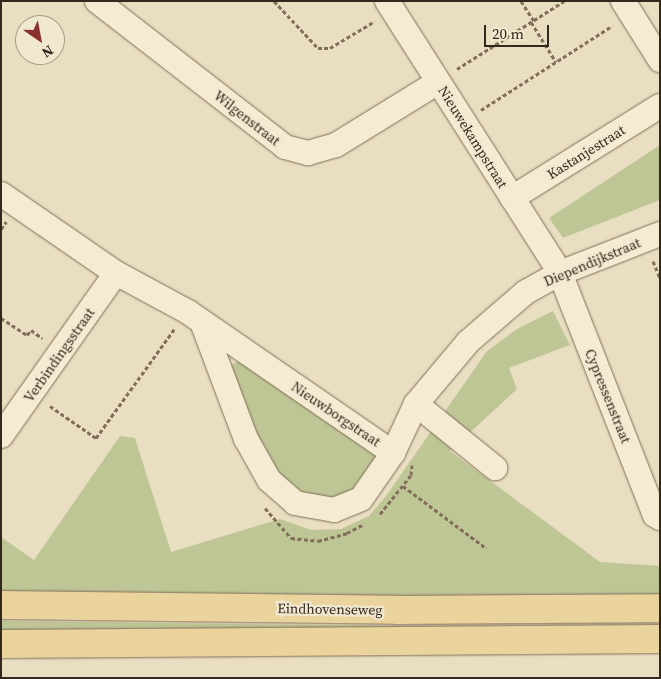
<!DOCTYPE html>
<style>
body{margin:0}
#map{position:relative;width:661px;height:679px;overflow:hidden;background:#e9dec1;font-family:"Source Serif 4",serif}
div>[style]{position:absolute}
.green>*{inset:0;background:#bfc696}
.path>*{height:3px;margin-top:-1.5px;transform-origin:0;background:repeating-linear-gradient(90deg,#816f5a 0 4px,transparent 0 6.5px)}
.roads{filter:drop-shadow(0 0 1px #816f5a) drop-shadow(0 0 1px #816f5a)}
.minor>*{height:24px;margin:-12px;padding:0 12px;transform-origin:12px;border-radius:12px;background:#f5ebd3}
.major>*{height:28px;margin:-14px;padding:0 14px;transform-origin:14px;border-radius:14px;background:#ead39c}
span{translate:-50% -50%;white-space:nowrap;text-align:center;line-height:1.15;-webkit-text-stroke:4.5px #f1e8d0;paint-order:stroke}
.street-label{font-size:14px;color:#32281d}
.frame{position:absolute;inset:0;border:2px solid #32281d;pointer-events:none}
.north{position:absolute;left:15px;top:15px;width:50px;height:50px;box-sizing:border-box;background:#f1e8d0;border:1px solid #a59b88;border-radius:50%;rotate:147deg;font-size:14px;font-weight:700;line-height:20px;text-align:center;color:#32281d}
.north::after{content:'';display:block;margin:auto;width:18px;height:22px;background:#8a3130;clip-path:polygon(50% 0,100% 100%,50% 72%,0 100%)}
.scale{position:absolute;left:484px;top:25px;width:65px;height:22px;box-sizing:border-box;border:2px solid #32281d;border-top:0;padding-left:6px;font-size:15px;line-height:18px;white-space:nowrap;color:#32281d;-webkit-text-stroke:4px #f1e8d0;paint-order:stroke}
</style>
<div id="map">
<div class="green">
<div style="clip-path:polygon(660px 145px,660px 200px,563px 238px,549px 218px)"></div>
<div style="clip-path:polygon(553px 311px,570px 345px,509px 368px,517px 389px,450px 451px,600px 562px,660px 566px,660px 598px,443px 599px,1px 592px,1px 537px,34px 560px,120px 436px,135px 438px,171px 552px,280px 519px,311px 530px,341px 529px,369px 516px,386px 496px,487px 351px,517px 329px)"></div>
<div style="clip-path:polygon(240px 360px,379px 457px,360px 487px,332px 501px,297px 496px,271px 475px,230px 366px)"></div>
<div style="clip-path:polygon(1px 621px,474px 627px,1px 632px)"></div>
</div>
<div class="path">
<div style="left:274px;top:1px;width:64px;rotate:46.9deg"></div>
<div style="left:318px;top:48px;width:12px"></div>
<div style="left:330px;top:48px;width:52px;rotate:-31deg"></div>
<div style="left:521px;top:1px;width:24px;rotate:57deg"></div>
<div style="left:531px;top:22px;width:47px;rotate:58deg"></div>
<div style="left:457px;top:69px;width:127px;rotate:-32.4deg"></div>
<div style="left:481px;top:110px;width:156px;rotate:-32.7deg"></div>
<div style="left:1px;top:229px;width:9px;rotate:-54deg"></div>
<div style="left:653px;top:261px;width:18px;rotate:68deg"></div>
<div style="left:1px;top:318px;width:31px;rotate:33deg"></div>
<div style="left:27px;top:335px;width:6px;rotate:-51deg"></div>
<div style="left:31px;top:330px;width:14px;rotate:36deg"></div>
<div style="left:50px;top:406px;width:56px;rotate:34.8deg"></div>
<div style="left:96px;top:438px;width:135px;rotate:-54.3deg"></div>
<div style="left:403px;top:486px;width:104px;rotate:36.8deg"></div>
<div style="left:265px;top:508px;width:40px;rotate:49deg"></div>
<div style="left:291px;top:538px;width:27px;rotate:6deg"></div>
<div style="left:318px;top:541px;width:30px;rotate:-15deg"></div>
<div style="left:347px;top:533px;width:19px;rotate:-28deg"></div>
<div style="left:380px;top:514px;width:50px;rotate:-51.5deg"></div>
<div style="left:411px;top:475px;width:10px;rotate:-84deg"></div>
</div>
<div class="roads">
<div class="minor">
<div style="left:97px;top:1px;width:238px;rotate:37.8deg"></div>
<div style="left:285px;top:147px;width:24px;rotate:15deg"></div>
<div style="left:308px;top:153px;width:29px;rotate:-16deg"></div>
<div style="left:336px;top:145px;width:120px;rotate:-31.7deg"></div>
<div style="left:387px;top:1px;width:322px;rotate:57.5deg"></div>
<div style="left:560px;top:273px;width:260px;rotate:68.6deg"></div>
<div style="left:655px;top:515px;width:6px;rotate:31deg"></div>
<div style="left:623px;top:1px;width:70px;rotate:57.9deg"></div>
<div style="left:1px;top:194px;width:140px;rotate:34.5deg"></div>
<div style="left:116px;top:273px;width:82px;rotate:28.4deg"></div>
<div style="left:188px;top:312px;width:249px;rotate:34.5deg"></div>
<div style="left:512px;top:198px;width:174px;rotate:-31.9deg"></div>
<div style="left:202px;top:322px;width:125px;rotate:69.4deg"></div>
<div style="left:246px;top:439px;width:47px;rotate:60.7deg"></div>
<div style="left:269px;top:480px;width:35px;rotate:41deg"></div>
<div style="left:295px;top:503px;width:40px;rotate:10deg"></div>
<div style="left:334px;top:510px;width:29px;rotate:-22deg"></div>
<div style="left:361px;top:499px;width:56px;rotate:-55.2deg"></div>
<div style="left:393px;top:453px;width:54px;rotate:-64.9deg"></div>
<div style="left:416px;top:404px;width:81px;rotate:-50deg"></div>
<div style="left:468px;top:342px;width:77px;rotate:-40.8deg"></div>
<div style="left:526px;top:292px;width:39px;rotate:-29deg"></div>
<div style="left:560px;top:273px;width:107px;rotate:-21.3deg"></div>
<div style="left:416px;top:404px;width:102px;rotate:39deg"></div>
<div style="left:1px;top:436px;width:199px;rotate:-54.8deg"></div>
</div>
<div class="major">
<div style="left:1px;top:605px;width:396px;rotate:0.7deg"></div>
<div style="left:397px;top:610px;width:263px;rotate:-0.4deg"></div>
<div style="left:1px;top:644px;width:659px;rotate:-0.43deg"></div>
</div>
</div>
<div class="street-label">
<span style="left:247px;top:118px;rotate:38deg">Wilgenstraat</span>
<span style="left:473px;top:137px;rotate:58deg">Nieuwekampstraat</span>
<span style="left:586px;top:152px;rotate:-32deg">Kastanjestraat</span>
<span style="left:592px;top:262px;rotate:-23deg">Diependijkstraat</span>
<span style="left:59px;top:355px;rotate:-55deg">Verbindingsstraat</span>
<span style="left:608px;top:396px;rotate:68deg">Cypressenstraat</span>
<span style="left:336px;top:414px;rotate:34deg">Nieuwborgstraat</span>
<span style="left:330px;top:609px;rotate:1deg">Eindhovenseweg</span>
</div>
<div class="frame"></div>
<div class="north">N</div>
<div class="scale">20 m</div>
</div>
